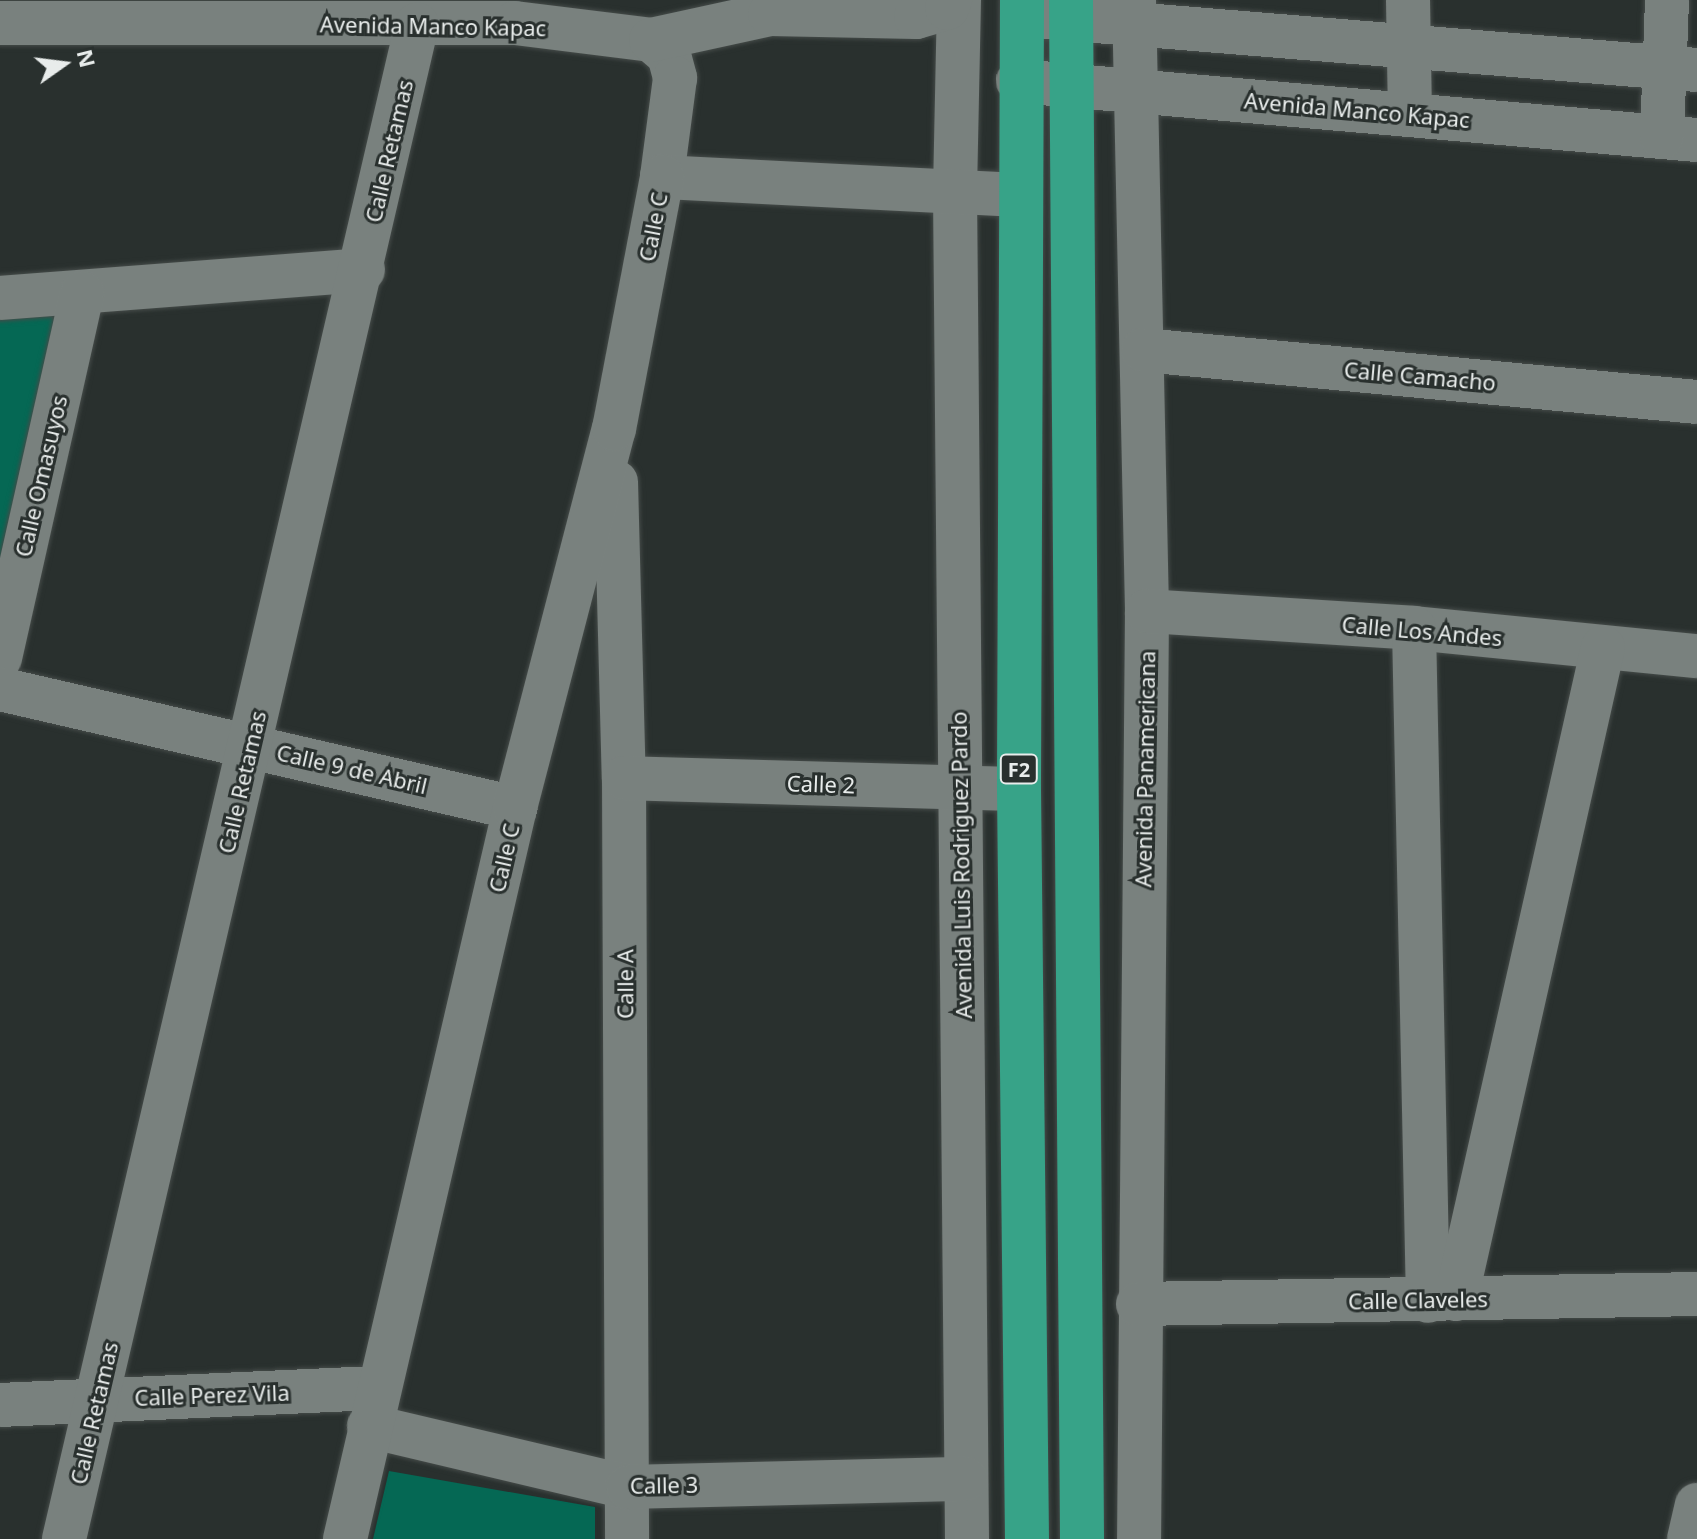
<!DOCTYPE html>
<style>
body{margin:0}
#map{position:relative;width:1697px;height:1539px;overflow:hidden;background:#29302e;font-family:"Noto Sans",sans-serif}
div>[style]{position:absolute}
.green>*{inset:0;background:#056854}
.roads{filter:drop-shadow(0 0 2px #454b49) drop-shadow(0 0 2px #454b49)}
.minor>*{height:44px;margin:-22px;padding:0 22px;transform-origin:22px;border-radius:22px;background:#79817e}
.highway>*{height:44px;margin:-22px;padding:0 22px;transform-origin:22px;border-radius:22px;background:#37a388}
span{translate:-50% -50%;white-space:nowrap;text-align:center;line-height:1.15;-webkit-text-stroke:6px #29302e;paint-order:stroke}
.shield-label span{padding:2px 6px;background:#29302e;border:2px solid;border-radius:6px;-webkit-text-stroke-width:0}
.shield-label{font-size:20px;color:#e8eceb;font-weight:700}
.street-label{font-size:22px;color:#e8eceb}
.north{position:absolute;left:24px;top:24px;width:80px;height:80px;-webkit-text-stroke:6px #29302e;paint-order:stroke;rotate:76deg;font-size:22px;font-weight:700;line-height:32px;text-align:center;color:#e8eceb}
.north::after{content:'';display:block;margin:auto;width:28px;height:36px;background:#e8eceb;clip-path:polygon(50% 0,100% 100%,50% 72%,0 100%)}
</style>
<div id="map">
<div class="green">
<div style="clip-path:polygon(59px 303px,0 562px,0 307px)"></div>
<div style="clip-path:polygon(389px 1471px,595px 1507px,595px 1539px,373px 1539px)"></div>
</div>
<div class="roads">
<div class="minor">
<div style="left:959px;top:0;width:191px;rotate:91.2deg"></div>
<div style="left:955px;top:191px;width:1348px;rotate:89.49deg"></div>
<div style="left:1134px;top:0;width:611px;rotate:88.78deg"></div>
<div style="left:1147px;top:611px;width:928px;rotate:90.49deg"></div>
<div style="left:1408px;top:0;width:113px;rotate:89deg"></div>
<div style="left:1022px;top:15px;width:677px;rotate:4.66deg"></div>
<div style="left:0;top:23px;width:515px"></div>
<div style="left:515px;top:23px;width:137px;rotate:7.1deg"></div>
<div style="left:651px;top:40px;width:23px;rotate:40deg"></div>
<div style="left:669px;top:55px;width:24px;rotate:75deg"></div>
<div style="left:675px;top:78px;width:100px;rotate:97.5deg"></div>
<div style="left:662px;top:177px;width:355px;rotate:2.9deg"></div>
<div style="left:651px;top:40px;width:122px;rotate:-12.3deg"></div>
<div style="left:770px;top:14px;width:146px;rotate:1.2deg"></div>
<div style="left:916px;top:17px;width:32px;rotate:-16deg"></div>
<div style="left:947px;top:8px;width:9px;rotate:-69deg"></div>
<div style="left:1018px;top:81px;width:682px;rotate:4.97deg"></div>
<div style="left:1662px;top:137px;width:137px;rotate:-87.9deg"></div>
<div style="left:0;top:298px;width:364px;rotate:-4.4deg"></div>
<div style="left:1143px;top:350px;width:556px;rotate:5.36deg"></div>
<div style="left:616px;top:482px;width:296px;rotate:88.5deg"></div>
<div style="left:624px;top:778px;width:761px;rotate:89.77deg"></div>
<div style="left:1147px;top:611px;width:268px;rotate:3.6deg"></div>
<div style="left:1414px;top:628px;width:284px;rotate:5.7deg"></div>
<div style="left:1414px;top:628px;width:673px;rotate:88.81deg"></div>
<div style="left:0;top:658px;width:374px;rotate:-77.3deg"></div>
<div style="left:0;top:689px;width:529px;rotate:13.01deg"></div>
<div style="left:624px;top:778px;width:395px;rotate:1.6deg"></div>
<div style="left:1456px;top:1299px;width:668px;rotate:-77.29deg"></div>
<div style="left:1138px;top:1304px;width:559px;rotate:-1.02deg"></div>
<div style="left:0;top:1405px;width:377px;rotate:-2.6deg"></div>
<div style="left:369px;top:1426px;width:266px;rotate:13.3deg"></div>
<div style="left:628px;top:1487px;width:338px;rotate:-1.4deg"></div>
<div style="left:64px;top:1539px;width:1555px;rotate:-76.88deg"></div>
<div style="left:345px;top:1539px;width:751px;rotate:-76.91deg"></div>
<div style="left:515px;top:808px;width:392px;rotate:-75.4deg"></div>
<div style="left:614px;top:429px;width:257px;rotate:-79.2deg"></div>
<div style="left:1689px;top:1539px;width:35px;rotate:-77deg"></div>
</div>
<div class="highway">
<div style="left:1022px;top:0;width:789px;rotate:90.22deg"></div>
<div style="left:1019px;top:789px;width:750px;rotate:89.39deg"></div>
<div style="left:1071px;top:0;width:1539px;rotate:89.59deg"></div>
</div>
</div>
<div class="shield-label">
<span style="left:1019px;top:769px">F2</span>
</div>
<div class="street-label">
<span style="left:433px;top:26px;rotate:1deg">Avenida Manco Kapac</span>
<span style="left:1357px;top:110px;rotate:5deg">Avenida Manco Kapac</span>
<span style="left:389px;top:151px;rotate:-77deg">Calle Retamas</span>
<span style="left:653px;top:227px;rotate:-79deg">Calle C</span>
<span style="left:1420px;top:376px;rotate:5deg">Calle Camacho</span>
<span style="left:41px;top:476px;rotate:-77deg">Calle Omasuyos</span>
<span style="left:1422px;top:631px;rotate:5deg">Calle Los Andes</span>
<span style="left:352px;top:769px;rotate:13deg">Calle 9 de Abril</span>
<span style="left:1145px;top:769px;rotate:-89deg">Avenida Panamericana</span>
<span style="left:242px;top:782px;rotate:-77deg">Calle Retamas</span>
<span style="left:821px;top:784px;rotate:2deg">Calle 2</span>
<span style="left:504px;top:858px;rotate:-77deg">Calle C</span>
<span style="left:961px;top:865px;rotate:-91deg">Avenida Luis Rodriguez Pardo</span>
<span style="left:625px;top:984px;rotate:-90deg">Calle A</span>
<span style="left:1418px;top:1300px;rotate:-1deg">Calle Claveles</span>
<span style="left:212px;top:1395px;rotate:-2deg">Calle Perez Vila</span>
<span style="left:94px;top:1413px;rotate:-77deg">Calle Retamas</span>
<span style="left:664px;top:1485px;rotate:-1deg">Calle 3</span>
</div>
<div class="north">N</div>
</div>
